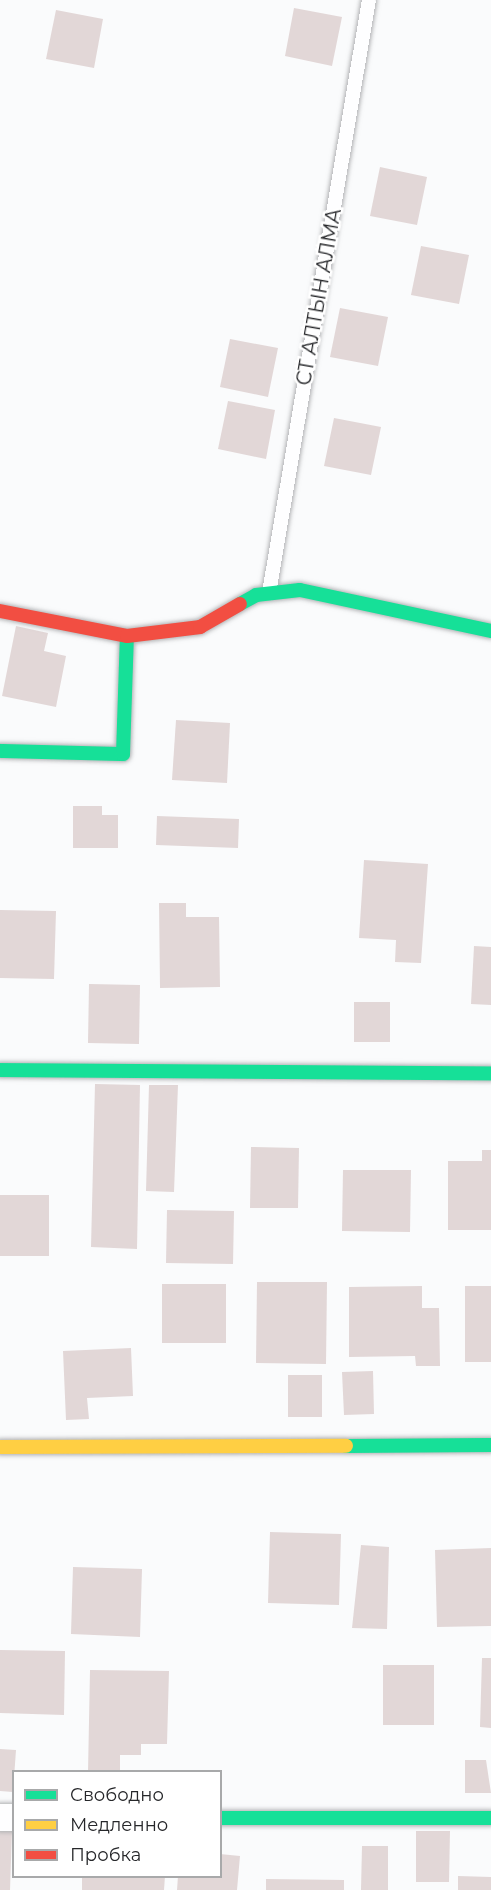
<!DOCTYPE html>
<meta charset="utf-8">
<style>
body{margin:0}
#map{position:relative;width:491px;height:1890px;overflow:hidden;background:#fafbfc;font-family:Montserrat,sans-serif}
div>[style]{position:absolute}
.building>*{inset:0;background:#e2d7d7}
.roads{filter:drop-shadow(0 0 2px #b4b5b7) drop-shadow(0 0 2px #b4b5b7)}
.lane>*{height:14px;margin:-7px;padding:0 7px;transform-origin:7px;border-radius:7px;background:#fefeff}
.street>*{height:27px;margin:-13.5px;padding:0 13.5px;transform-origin:13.5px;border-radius:13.5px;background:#fefeff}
.fast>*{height:14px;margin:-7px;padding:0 7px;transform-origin:7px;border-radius:7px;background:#16e098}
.slow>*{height:14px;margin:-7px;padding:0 7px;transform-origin:7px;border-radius:7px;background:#ffcf43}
.jam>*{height:14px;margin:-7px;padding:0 7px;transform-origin:7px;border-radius:7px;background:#f24e42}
span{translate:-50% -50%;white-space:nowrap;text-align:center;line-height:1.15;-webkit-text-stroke:5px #fff;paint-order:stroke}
.street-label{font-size:20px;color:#26272a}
.legend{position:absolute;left:12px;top:1770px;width:210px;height:108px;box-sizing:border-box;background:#fff;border:2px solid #a8a9aa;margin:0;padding:8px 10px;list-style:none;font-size:18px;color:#26272a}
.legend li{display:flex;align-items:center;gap:12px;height:30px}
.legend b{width:30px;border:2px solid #a8a9aa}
</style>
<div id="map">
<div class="building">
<div style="clip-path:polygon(294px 8px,342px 17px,332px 66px,285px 56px)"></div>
<div style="clip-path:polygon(56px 10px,103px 19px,94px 68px,46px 59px)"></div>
<div style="clip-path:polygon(380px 167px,427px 177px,417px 225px,370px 216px)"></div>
<div style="clip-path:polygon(421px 246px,469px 255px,459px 304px,411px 295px)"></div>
<div style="clip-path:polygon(340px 308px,388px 317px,378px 366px,330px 357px)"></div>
<div style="clip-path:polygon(230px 339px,278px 348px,268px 397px,220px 387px)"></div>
<div style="clip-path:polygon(228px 401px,275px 410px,266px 459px,218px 449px)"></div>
<div style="clip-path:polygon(334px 418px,381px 427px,371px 475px,324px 466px)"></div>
<div style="clip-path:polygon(16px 626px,48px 633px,44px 651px,66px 656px,56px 707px,2px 696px)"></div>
<div style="clip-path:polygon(176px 720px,230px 723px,227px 783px,172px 780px)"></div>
<div style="clip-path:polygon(73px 806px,102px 806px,102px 815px,118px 815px,118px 848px,73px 848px)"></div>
<div style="clip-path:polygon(157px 816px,239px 819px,238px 848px,156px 845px)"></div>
<div style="clip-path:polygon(364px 860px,428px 864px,421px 963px,395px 962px,396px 940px,359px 938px)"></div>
<div style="clip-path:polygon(159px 903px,186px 903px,186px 917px,219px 917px,220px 987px,160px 988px)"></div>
<div style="clip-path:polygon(0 910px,56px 911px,54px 979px,0 978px)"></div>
<div style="clip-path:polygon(474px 946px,491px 947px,491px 1005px,471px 1004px)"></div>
<div style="clip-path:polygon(89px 984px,140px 985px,139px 1044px,88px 1043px)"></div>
<div style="clip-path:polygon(354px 1002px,390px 1002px,390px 1042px,354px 1042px)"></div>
<div style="clip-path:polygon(95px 1084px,140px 1085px,137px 1249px,91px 1247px)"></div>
<div style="clip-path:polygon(149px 1085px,178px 1085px,174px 1192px,146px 1191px)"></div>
<div style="clip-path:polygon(251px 1147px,299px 1148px,298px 1208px,250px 1208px)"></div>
<div style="clip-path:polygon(482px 1150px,491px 1150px,491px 1230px,448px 1230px,448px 1161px,482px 1161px)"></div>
<div style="clip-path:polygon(343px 1170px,411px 1170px,410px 1232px,342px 1231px)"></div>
<div style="clip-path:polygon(0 1195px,49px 1195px,49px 1256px,0 1256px)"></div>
<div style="clip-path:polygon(167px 1210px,234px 1211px,233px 1264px,166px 1263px)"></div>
<div style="clip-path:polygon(257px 1282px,327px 1282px,326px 1364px,256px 1363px)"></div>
<div style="clip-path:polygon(162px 1284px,226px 1284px,226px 1343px,162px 1343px)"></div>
<div style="clip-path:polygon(422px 1286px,422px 1308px,439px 1308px,440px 1366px,416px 1366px,415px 1356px,349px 1357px,349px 1287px)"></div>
<div style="clip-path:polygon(465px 1286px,491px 1286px,491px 1362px,465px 1362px)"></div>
<div style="clip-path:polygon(131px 1348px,133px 1396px,87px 1398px,89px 1419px,66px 1420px,63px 1351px)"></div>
<div style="clip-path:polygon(373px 1371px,374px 1414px,344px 1415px,342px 1372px)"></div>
<div style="clip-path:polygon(288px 1375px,322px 1375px,322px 1417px,288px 1417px)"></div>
<div style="clip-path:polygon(270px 1532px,341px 1534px,339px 1605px,268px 1603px)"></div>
<div style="clip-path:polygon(361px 1545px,389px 1547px,387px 1629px,352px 1628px)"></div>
<div style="clip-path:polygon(491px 1548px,491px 1626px,437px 1627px,435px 1550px)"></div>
<div style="clip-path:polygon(73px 1567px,142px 1569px,140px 1637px,71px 1634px)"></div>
<div style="clip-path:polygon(0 1650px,65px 1651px,64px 1715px,0 1713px)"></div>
<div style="clip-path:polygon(482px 1658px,491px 1658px,491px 1728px,480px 1727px)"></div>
<div style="clip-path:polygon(383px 1665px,434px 1665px,434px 1725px,383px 1725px)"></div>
<div style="clip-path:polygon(90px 1670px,169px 1671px,167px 1744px,141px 1744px,141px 1755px,120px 1755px,120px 1772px,88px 1772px)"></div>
<div style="clip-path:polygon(0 1749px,16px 1750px,13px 1792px,0 1791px)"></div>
<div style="clip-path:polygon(465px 1760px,486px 1760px,491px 1793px,465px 1793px)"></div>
<div style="clip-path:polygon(0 1830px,12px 1830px,10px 1890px,0 1890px)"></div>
<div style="clip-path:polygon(416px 1831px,450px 1831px,449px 1882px,416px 1882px)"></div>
<div style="clip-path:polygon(362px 1846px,388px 1846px,388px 1890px,361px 1890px)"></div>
<div style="clip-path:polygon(220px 1854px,240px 1856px,237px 1890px,177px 1890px,178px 1876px,220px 1876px)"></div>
<div style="clip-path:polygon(82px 1876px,165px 1876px,164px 1890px,82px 1890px)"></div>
<div style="clip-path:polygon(458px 1876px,491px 1877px,491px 1890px,458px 1890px)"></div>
<div style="clip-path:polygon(266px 1879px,344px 1880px,344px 1890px,266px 1890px)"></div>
</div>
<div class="roads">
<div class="lane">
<div style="left:269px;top:593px;width:601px;rotate:-80.43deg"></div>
</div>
<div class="street">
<div style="left:0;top:1817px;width:14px"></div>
</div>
<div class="fast">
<div style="left:240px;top:604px;width:18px;rotate:-29deg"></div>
<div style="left:256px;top:595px;width:44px;rotate:-6.5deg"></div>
<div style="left:300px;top:590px;width:195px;rotate:12.1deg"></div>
<div style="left:0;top:751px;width:123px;rotate:1.4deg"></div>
<div style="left:123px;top:754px;width:118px;rotate:-88.1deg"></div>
<div style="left:0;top:1070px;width:491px;rotate:0.4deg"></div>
<div style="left:346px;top:1446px;width:145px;rotate:-0.4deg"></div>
<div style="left:220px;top:1818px;width:271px"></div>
</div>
<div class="slow">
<div style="left:0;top:1447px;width:346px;rotate:-0.2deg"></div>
</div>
<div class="jam">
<div style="left:0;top:611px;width:129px;rotate:11.1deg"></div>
<div style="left:127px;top:636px;width:74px;rotate:-7deg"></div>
<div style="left:200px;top:627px;width:46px;rotate:-29.9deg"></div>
</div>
</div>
<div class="street-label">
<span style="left:319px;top:297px;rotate:-80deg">СТ АЛТЫН АЛМА</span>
</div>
<ul class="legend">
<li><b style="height:8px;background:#16e098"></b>Свободно</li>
<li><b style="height:8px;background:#ffcf43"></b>Медленно</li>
<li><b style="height:8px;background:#f24e42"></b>Пробка</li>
</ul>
</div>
